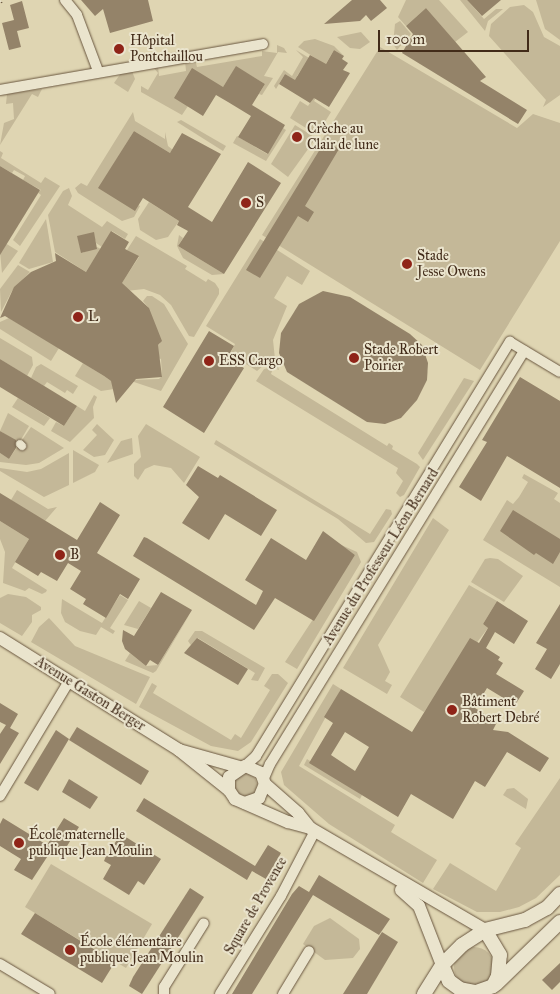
<!DOCTYPE html>
<meta charset="utf-8">
<style>
body{margin:0}
#map{position:relative;width:560px;height:994px;overflow:hidden;background:#dfd5b2;font-family:"IM FELL Great Primer",serif}
div>[style]{position:absolute}
.green>*{inset:0;background:#c4b898}
.round{border-radius:50%}
.building>*{inset:0;background:#948369}
.roads{filter:drop-shadow(0 0 1px #69563f) drop-shadow(0 0 1px #69563f)}
.pedestrian>*{height:8px;margin:-4px;padding:0 4px;transform-origin:4px;border-radius:4px;background:#eae4cd}
.minor>*{height:10px;margin:-5px;padding:0 5px;transform-origin:5px;border-radius:5px;background:#eae4cd}
.tertiary>*{height:12px;margin:-6px;padding:0 6px;transform-origin:6px;border-radius:6px;background:#eae4cd}
.secondary>*{height:14px;margin:-7px;padding:0 7px;transform-origin:7px;border-radius:7px;background:#eae4cd}
.rail>*{height:5px;margin-top:-2.5px;transform-origin:0;background:repeating-linear-gradient(90deg,#eae4cd 0 9px,#422b19 0 18px);box-sizing:border-box;border-block:1px solid #422b19}
.dots>*{width:14px;height:14px;translate:-50% -50%;box-sizing:border-box;border:2px solid #eae4cd;border-radius:50%}
span{translate:-50% -50%;white-space:nowrap;text-align:center;line-height:1.15;-webkit-text-stroke:4px #eae4cd;paint-order:stroke}
.poi-label{font-size:14px;color:#422b19}
.left{translate:0 -50%;text-align:left}
.street-label{font-size:14px;color:#422b19}
.scale{position:absolute;left:378px;top:30px;width:151px;height:22px;box-sizing:border-box;border:2px solid #422b19;border-top:0;padding-left:6px;font-size:15px;line-height:18px;white-space:nowrap;color:#422b19;-webkit-text-stroke:4px #eae4cd;paint-order:stroke}
</style>
<div id="map">
<div class="green">
<div style="clip-path:polygon(406px 0,439px 0,468px 32px,455px 42px,426px 8px,406px 26px,398px 17px)"></div>
<div style="clip-path:polygon(460px 0,467px 0,484px 19px,496px 9px,503px 9px,488px 21px,485px 31px)"></div>
<div style="clip-path:polygon(536px 0,560px 0,560px 40px,545px 29px)"></div>
<div style="clip-path:polygon(524px 5px,533px 12px,544px 37px,560px 46px,560px 95px,543px 107px,546px 100px,489px 36px,491px 24px,510px 7px)"></div>
<div style="clip-path:polygon(400px 21px,411px 34px,397px 50px,393px 44px,395px 24px)"></div>
<div style="clip-path:polygon(361px 32px,370px 42px,360px 49px,350px 48px,337px 37px)"></div>
<div style="clip-path:polygon(315px 39px,334px 46px,344px 56px,334px 50px,314px 84px,321px 89px,314px 101px,331px 112px,317px 135px,290px 118px,300px 101px,308px 106px,316px 94px,285px 74px,276px 89px,274px 86px,284px 70px,292px 76px,303px 57px,296px 50px,309px 58px,297px 76px,307px 82px,320px 61px,298px 47px,304px 41px)"></div>
<div style="clip-path:polygon(277px 45px,284px 48px,287px 53px,278px 52px,264px 76px,273px 78px,262px 95px,259px 94px,265px 84px,236px 67px,223px 87px,188px 106px,182px 115px,141px 92px,141px 86px,148px 90px,158px 73px,153px 67px,158px 66px,159px 76px,186px 71px,185px 61px,195px 59px,197px 67px,262px 56px,262px 51px,277px 53px)"></div>
<div style="clip-path:polygon(380px 47px,517px 128px,533px 114px,560px 123px,560px 241px,480px 370px,262px 235px)"></div>
<div style="clip-path:polygon(132px 71px,135px 79px,128px 92px,114px 83px,121px 73px)"></div>
<div style="clip-path:polygon(42px 89px,38px 97px,32px 94px,0 145px,4px 123px,14px 119px,13px 103px,6px 104px,7px 94px)"></div>
<div style="clip-path:polygon(133px 112px,135px 121px,165px 139px,165px 132px,168px 146px,173px 150px,170px 153px,134px 131px,99px 188px,140px 206px,134px 217px,122px 221px,78px 193px,75px 188px,81px 183px,87px 186px)"></div>
<div style="clip-path:polygon(181px 120px,226px 146px,223px 151px,177px 122px)"></div>
<div style="clip-path:polygon(295px 125px,316px 138px,288px 177px,271px 164px)"></div>
<div style="clip-path:polygon(283px 128px,286px 130px,266px 161px,233px 143px,237px 136px,267px 154px)"></div>
<div style="clip-path:polygon(0 151px,3px 153px,1px 158px,41px 183px,45px 177px,60px 186px,20px 246px,13px 240px,41px 195px,37px 192px,41px 190px,23px 180px,25px 176px,14px 170px,12px 173px,0 166px)"></div>
<div style="clip-path:polygon(69px 188px,72px 196px,68px 205px,102px 227px,107px 221px,128px 234px,125px 239px,112px 231px,102px 247px,96px 243px,93px 233px,82px 253px,97px 247px,101px 249px,86px 272px,55px 252px,48px 215px,63px 191px)"></div>
<div style="clip-path:polygon(149px 202px,179px 221px,168px 237px,156px 240px,140px 230px,138px 219px)"></div>
<div style="clip-path:polygon(46px 219px,53px 262px,29px 269px,19px 263px)"></div>
<div style="clip-path:polygon(179px 235px,183px 238px,178px 246px,224px 274px,212px 275px,183px 258px,177px 246px)"></div>
<div style="clip-path:polygon(136px 236px,187px 266px,185px 269px,206px 282px,208px 279px,215px 283px,219px 289px,219px 294px,194px 337px,189px 336px,171px 305px,160px 295px,144px 289px,126px 291px,121px 284px,139px 257px,127px 250px)"></div>
<div style="clip-path:polygon(260px 239px,310px 271px,302px 285px,287px 276px,274px 298px,287px 306px,273px 340px,275px 359px,279px 370px,265px 364px,257px 371px,230px 354px,235px 344px,206px 326px)"></div>
<div style="clip-path:polygon(5px 243px,18px 251px,2px 273px,0 252px)"></div>
<div style="clip-path:polygon(18px 265px,30px 272px,12px 291px,1px 312px,0 289px)"></div>
<div style="clip-path:polygon(147px 296px,152px 296px,164px 304px,188px 344px,161px 391px,128px 380px,159px 379px,162px 376px,161px 359px,139px 352px,160px 344px,148px 307px,143px 301px)"></div>
<div style="clip-path:polygon(9px 318px,59px 348px,51px 361px,0 329px,0 322px)"></div>
<div style="clip-path:polygon(0 338px,32px 357px,33px 365px,27px 376px,0 359px)"></div>
<div style="clip-path:polygon(83px 363px,104px 376px,121px 388px,101px 391px,75px 376px)"></div>
<div style="clip-path:polygon(41px 364px,78px 386px,73px 394px,67px 390px,65px 393px,47px 382px,44px 386px,31px 378px,36px 367px)"></div>
<div style="clip-path:polygon(268px 368px,272px 371px,271px 374px,387px 446px,389px 443px,393px 446px,392px 449px,417px 464px,420px 467px,404px 495px,400px 497px,396px 493px,403px 481px,396px 473px,398px 468px,256px 381px,264px 369px)"></div>
<div style="clip-path:polygon(464px 378px,474px 381px,423px 460px,418px 453px)"></div>
<div style="clip-path:polygon(94px 395px,97px 397px,93px 407px,94px 418px,70px 442px,51px 431px,56px 422px,64px 426px,77px 406px,85px 411px)"></div>
<div style="clip-path:polygon(18px 398px,50px 418px,44px 426px,12px 407px)"></div>
<div style="clip-path:polygon(8px 413px,29px 426px,19px 443px,0 431px)"></div>
<div style="clip-path:polygon(97px 424px,114px 440px,105px 455px,94px 457px,83px 450px,97px 435px,92px 430px)"></div>
<div style="clip-path:polygon(146px 424px,200px 457px,184px 483px,171px 468px,154px 465px,145px 469px,138px 480px,134px 476px,134px 464px,141px 457px,138px 436px)"></div>
<div style="clip-path:polygon(31px 427px,64px 448px,39px 463px,26px 465px,0 462px,0 453px,9px 459px)"></div>
<div style="clip-path:polygon(132px 438px,133px 454px,107px 463px,121px 441px)"></div>
<div style="clip-path:polygon(216px 440px,370px 534px,386px 509px,391px 510px,392px 514px,374px 542px,366px 543px,338px 519px,214px 444px)"></div>
<div style="clip-path:polygon(73px 450px,99px 465px,95px 472px,73px 483px)"></div>
<div style="clip-path:polygon(69px 453px,69px 485px,44px 497px,0 471px,0 468px,27px 472px,41px 469px)"></div>
<div style="clip-path:polygon(524px 474px,558px 493px,554px 499px,560px 503px,560px 587px,483px 540px,507px 500px,513px 504px,519px 497px,528px 482px,522px 478px)"></div>
<div style="clip-path:polygon(17px 490px,48px 509px,57px 507px,45px 521px,11px 500px)"></div>
<div style="clip-path:polygon(433px 518px,449px 530px,378px 645px,390px 672px,385px 681px,392px 685px,387px 694px,343px 668px)"></div>
<div style="clip-path:polygon(0 521px,29px 539px,12px 568px,47px 590px,46px 592px,42px 594px,29px 588px,25px 591px,3px 583px,5px 552px,0 539px)"></div>
<div style="clip-path:polygon(339px 544px,357px 552px,361px 562px,297px 669px,285px 662px,355px 555px)"></div>
<div style="clip-path:polygon(490px 558px,498px 559px,523px 576px,504px 602px,471px 582px,485px 559px)"></div>
<div style="clip-path:polygon(469px 585px,497px 601px,483px 624px,488px 628px,424px 712px,400px 697px)"></div>
<div style="clip-path:polygon(8px 594px,26px 597px,41px 607px,41px 610px,32px 615px,32px 622px,22px 636px,0 623px,0 598px)"></div>
<div style="clip-path:polygon(120px 595px,128px 600px,110px 628px,115px 631px,113px 634px,101px 627px,96px 635px,80px 631px,65px 622px,61px 613px,62px 599px,102px 623px)"></div>
<div style="clip-path:polygon(139px 601px,151px 608px,138px 629px,124px 625px)"></div>
<div style="clip-path:polygon(190px 614px,156px 671px,153px 673px,125px 661px,130px 653px,146px 666px,158px 665px)"></div>
<div style="clip-path:polygon(49px 618px,75px 646px,150px 677px,136px 704px,31px 642px,39px 627px)"></div>
<div style="clip-path:polygon(195px 631px,202px 631px,265px 668px,258px 681px,251px 680px,255px 673px,198px 638px,192px 646px,190px 644px,188px 641px)"></div>
<div style="clip-path:polygon(272px 674px,278px 674px,288px 683px,251px 742px,238px 751px,211px 746px,139px 707px,152px 683px,157px 686px,153px 693px,231px 740px,235px 734px,241px 738px,270px 690px,264px 686px)"></div>
<div style="clip-path:polygon(333px 684px,341px 689px,299px 766px,395px 825px,391px 832px,437px 860px,423px 883px,329px 824px,284px 785px,281px 772px)"></div>
<div style="clip-path:polygon(307px 759px,362px 795px,360px 799px,304px 765px)"></div>
<div class="round" style="left:235px;top:774px;width:22px;height:22px"></div>
<div style="clip-path:polygon(560px 778px,560px 875px,536px 898px,519px 907px,500px 912px,477px 912px,433px 889px,450px 863px,496px 891px,521px 848px,515px 844px)"></div>
<div style="clip-path:polygon(514px 788px,528px 799px,526px 809px,503px 795px,507px 789px)"></div>
<div style="clip-path:polygon(51px 864px,152px 924px,126px 968px,25px 907px)"></div>
<div style="clip-path:polygon(330px 918px,359px 939px,360px 949px,353px 958px,325px 960px,303px 944px,314px 926px)"></div>
<div class="round" style="left:454px;top:947px;width:40px;height:40px"></div>
</div>
<div class="building">
<div style="clip-path:polygon(81px 0,148px 0,153px 21px,110px 33px,103px 9px,95px 16px)"></div>
<div style="clip-path:polygon(352px 0,380px 0,387px 8px,371px 21px,366px 15px,360px 21px,324px 24px)"></div>
<div style="clip-path:polygon(467px 0,501px 0,482px 16px)"></div>
<div style="clip-path:polygon(22px 1px,29px 28px,17px 31px,21px 47px,9px 50px,2px 23px,14px 20px,10px 5px)"></div>
<div style="clip-path:polygon(426px 8px,486px 77px,480px 81px,527px 110px,518px 124px,402px 53px,413px 34px,406px 26px)"></div>
<div style="clip-path:polygon(334px 50px,344px 56px,342px 59px,348px 63px,343px 70px,350px 73px,329px 107px,314px 98px,310px 103px,279px 84px,285px 74px,295px 80px,310px 55px,326px 64px)"></div>
<div style="clip-path:polygon(236px 66px,265px 84px,252px 105px,285px 125px,268px 154px,238px 137px,251px 116px,228px 102px,216px 95px,203px 116px,174px 98px,192px 68px,223px 87px)"></div>
<div style="clip-path:polygon(134px 131px,170px 153px,182px 133px,221px 154px,188px 207px,212px 222px,248px 162px,281px 183px,224px 274px,178px 246px,188px 231px,177px 225px,179px 221px,143px 198px,135px 211px,98px 188px)"></div>
<div style="clip-path:polygon(325px 141px,339px 149px,305px 206px,314px 212px,308px 222px,298px 216px,260px 278px,246px 270px)"></div>
<div style="clip-path:polygon(0 166px,40px 190px,0 255px)"></div>
<div style="clip-path:polygon(111px 231px,129px 242px,125px 249px,139px 256px,122px 283px,149px 308px,162px 341px,158px 345px,162px 377px,136px 379px,116px 403px,111px 381px,104px 376px,5px 316px,0 318px,14px 287px,31px 272px,56px 261px,55px 253px,86px 272px)"></div>
<div style="clip-path:polygon(94px 232px,97px 249px,81px 253px,77px 236px)"></div>
<div style="clip-path:polygon(323px 291px,350px 297px,410px 334px,422px 345px,428px 363px,427px 380px,417px 400px,401px 418px,385px 424px,367px 422px,287px 372px,279px 353px,281px 333px,299px 304px)"></div>
<div style="clip-path:polygon(209px 331px,234px 346px,227px 358px,244px 368px,204px 433px,163px 407px)"></div>
<div style="clip-path:polygon(0 359px,77px 406px,64px 426px,0 387px)"></div>
<div style="clip-path:polygon(520px 377px,560px 401px,560px 488px,507px 456px,481px 501px,459px 487px,487px 442px,482px 440px)"></div>
<div style="clip-path:polygon(0 431px,16px 440px,16px 448px,9px 459px,0 453px)"></div>
<div style="clip-path:polygon(198px 466px,218px 478px,220px 475px,277px 510px,261px 536px,225px 514px,209px 540px,182px 523px,199px 497px,186px 485px)"></div>
<div style="clip-path:polygon(0 493px,77px 540px,100px 502px,120px 515px,97px 553px,140px 579px,128px 599px,120px 594px,106px 618px,83px 604px,86px 599px,70px 589px,81px 571px,68px 563px,57px 581px,41px 572px,38px 576px,15px 562px,29px 539px,0 521px)"></div>
<div style="clip-path:polygon(513px 510px,560px 539px,560px 552px,553px 564px,536px 553px,534px 555px,500px 531px)"></div>
<div style="clip-path:polygon(323px 531px,355px 555px,314px 621px,275px 598px,254px 630px,133px 556px,144px 537px,147px 538px,256px 605px,263px 591px,245px 580px,271px 538px,306px 560px)"></div>
<div style="clip-path:polygon(161px 592px,192px 610px,158px 665px,150px 660px,146px 666px,125px 649px,122px 641px,123px 630px,134px 636px)"></div>
<div style="clip-path:polygon(evenodd,497px 601px,528px 621px,514px 644px,495px 632px,486px 648px,500px 657px,498px 660px,503px 663px,496px 674px,524px 691px,515px 705px,487px 688px,475px 708px,497px 722px,493px 730px,508px 732px,549px 758px,540px 772px,507px 752px,485px 787px,475px 781px,453px 819px,411px 794px,398px 817px,309px 763px,333px 723px,324px 717px,341px 689px,412px 732px,470px 638px,479px 643px,488px 628px,483px 624px,497px 601px,345px 732px,369px 747px,355px 771px,331px 755px,345px 732px)"></div>
<div style="clip-path:polygon(560px 604px,560px 664px,551px 679px,535px 669px,547px 649px,536px 643px)"></div>
<div style="clip-path:polygon(197px 638px,248px 669px,238px 685px,184px 653px)"></div>
<div style="clip-path:polygon(0 703px,18px 714px,10px 728px,19px 733px,0 764px,0 734px,6px 725px,0 722px)"></div>
<div style="clip-path:polygon(77px 727px,149px 771px,141px 785px,69px 740px)"></div>
<div style="clip-path:polygon(56px 730px,69px 739px,38px 791px,24px 783px)"></div>
<div style="clip-path:polygon(69px 779px,98px 797px,90px 809px,62px 792px)"></div>
<div style="clip-path:polygon(144px 798px,255px 866px,268px 845px,281px 853px,266px 879px,252px 871px,247px 880px,136px 811px)"></div>
<div style="clip-path:polygon(3px 818px,47px 845px,64px 818px,79px 827px,62px 854px,53px 848px,32px 880px,14px 870px,21px 859px,0 846px,0 824px)"></div>
<div style="clip-path:polygon(121px 834px,161px 859px,144px 885px,138px 881px,129px 895px,103px 879px,111px 865px,104px 861px,106px 856px)"></div>
<div style="clip-path:polygon(319px 875px,390px 919px,379px 935px,313px 895px,252px 994px,232px 994px,292px 894px,299px 886px,309px 892px)"></div>
<div style="clip-path:polygon(190px 888px,204px 897px,142px 994px,129px 986px,133px 977px)"></div>
<div style="clip-path:polygon(35px 913px,115px 962px,102px 983px,21px 934px)"></div>
<div style="clip-path:polygon(382px 932px,398px 942px,367px 994px,343px 994px)"></div>
<div style="clip-path:polygon(560px 963px,560px 982px,552px 990px,542px 980px)"></div>
</div>
<div class="roads">
<div class="pedestrian">
<div style="left:20px;top:444px;width:3px;rotate:45deg"></div>
</div>
<div class="minor">
<div style="left:65px;top:0;width:19px;rotate:51deg"></div>
<div style="left:77px;top:15px;width:60px;rotate:69.4deg"></div>
<div style="left:0;top:90px;width:267px;rotate:-9.9deg"></div>
<div style="left:245px;top:766px;width:15px;rotate:-42deg"></div>
<div style="left:256px;top:756px;width:486px;rotate:-58.5deg"></div>
<div style="left:510px;top:342px;width:58px;rotate:31deg"></div>
<div style="left:264px;top:778px;width:15px;rotate:-67deg"></div>
<div style="left:270px;top:764px;width:485px;rotate:-58.4deg"></div>
<div style="left:0;top:796px;width:134px;rotate:-59deg"></div>
<div style="left:0;top:964px;width:58px;rotate:31deg"></div>
<div style="left:164px;top:994px;width:7px;rotate:-90deg"></div>
<div style="left:164px;top:987px;width:75px;rotate:-58deg"></div>
<div style="left:220px;top:994px;width:115px;rotate:-58.1deg"></div>
<div style="left:281px;top:896px;width:73px;rotate:-62.4deg"></div>
<div style="left:283px;top:994px;width:50px;rotate:-58.8deg"></div>
</div>
<div class="tertiary">
<div style="left:0;top:638px;width:211px;rotate:32deg"></div>
<div style="left:179px;top:750px;width:64px;rotate:38.7deg"></div>
<div style="left:179px;top:750px;width:62px;rotate:15.8deg"></div>
<div style="left:265px;top:784px;width:44px;rotate:41.3deg"></div>
<div style="left:298px;top:813px;width:19px;rotate:51deg"></div>
<div style="left:245px;top:803px;width:15px;rotate:-20deg"></div>
<div style="left:259px;top:798px;width:15px;rotate:-67deg"></div>
<div style="left:265px;top:784px;width:12px;rotate:-110deg"></div>
<div style="left:261px;top:773px;width:17px;rotate:-156deg"></div>
<div style="left:245px;top:766px;width:19px;rotate:145deg"></div>
<div style="left:229px;top:777px;width:13px;rotate:90deg"></div>
<div style="left:229px;top:790px;width:11px;rotate:56deg"></div>
<div style="left:235px;top:799px;width:58px;rotate:23.5deg"></div>
<div style="left:288px;top:822px;width:23px;rotate:15deg"></div>
<div style="left:310px;top:828px;width:203px;rotate:30.2deg"></div>
<div style="left:401px;top:890px;width:24px;rotate:42deg"></div>
<div style="left:419px;top:906px;width:63px;rotate:68.7deg"></div>
</div>
<div class="secondary">
<div style="left:442px;top:965px;width:17px;rotate:66deg"></div>
<div style="left:449px;top:981px;width:14px;rotate:36deg"></div>
<div style="left:460px;top:989px;width:16px;rotate:11deg"></div>
<div style="left:476px;top:992px;width:18px;rotate:-19deg"></div>
<div style="left:493px;top:986px;width:11px;rotate:-63deg"></div>
<div style="left:498px;top:976px;width:21px;rotate:-85deg"></div>
<div style="left:500px;top:955px;width:29px;rotate:-121deg"></div>
<div style="left:496px;top:984px;width:89px;rotate:-44.1deg"></div>
<div style="left:424px;top:994px;width:34px;rotate:-58deg"></div>
<div style="left:442px;top:965px;width:28px;rotate:-45deg"></div>
<div style="left:462px;top:945px;width:27px;rotate:-33deg"></div>
<div style="left:485px;top:930px;width:41px;rotate:-14deg"></div>
<div style="left:525px;top:920px;width:25px;rotate:-29deg"></div>
<div style="left:547px;top:908px;width:19px;rotate:-47deg"></div>
</div>
</div>
<div class="rail">
<div style="left:0;top:1px;width:1px;rotate:-45deg"></div>
</div>
<div class="dots">
<div style="left:119px;top:49px;background:#8f2418"></div>
<div style="left:297px;top:137px;background:#8f2418"></div>
<div style="left:246px;top:203px;background:#8f2418"></div>
<div style="left:407px;top:264px;background:#8f2418"></div>
<div style="left:78px;top:317px;background:#8f2418"></div>
<div style="left:354px;top:358px;background:#8f2418"></div>
<div style="left:209px;top:361px;background:#8f2418"></div>
<div style="left:60px;top:555px;background:#8f2418"></div>
<div style="left:452px;top:710px;background:#8f2418"></div>
<div style="left:19px;top:843px;background:#8f2418"></div>
<div style="left:70px;top:950px;background:#8f2418"></div>
</div>
<div class="poi-label">
<span class="left" style="left:130px;top:49px">Hôpital<br>Pontchaillou</span>
<span class="left" style="left:307px;top:137px">Crèche au<br>Clair de lune</span>
<span class="left" style="left:256px;top:203px">S</span>
<span class="left" style="left:417px;top:264px">Stade<br>Jesse Owens</span>
<span class="left" style="left:88px;top:317px">L</span>
<span class="left" style="left:364px;top:358px">Stade Robert<br>Poirier</span>
<span class="left" style="left:219px;top:361px">ESS Cargo</span>
<span class="left" style="left:70px;top:555px">B</span>
<span class="left" style="left:462px;top:710px">Bâtiment<br>Robert Debré</span>
<span class="left" style="left:29px;top:843px">École maternelle<br>publique Jean Moulin</span>
<span class="left" style="left:80px;top:950px">École élémentaire<br>publique Jean Moulin</span>
</div>
<div class="street-label">
<span style="left:381px;top:557px;rotate:-58deg">Avenue du Professeur Léon Bernard</span>
<span style="left:90px;top:694px;rotate:32deg">Avenue Gaston Berger</span>
<span style="left:256px;top:906px;rotate:-60deg">Square de Provence</span>
</div>
<div class="scale">100 m</div>
</div>
